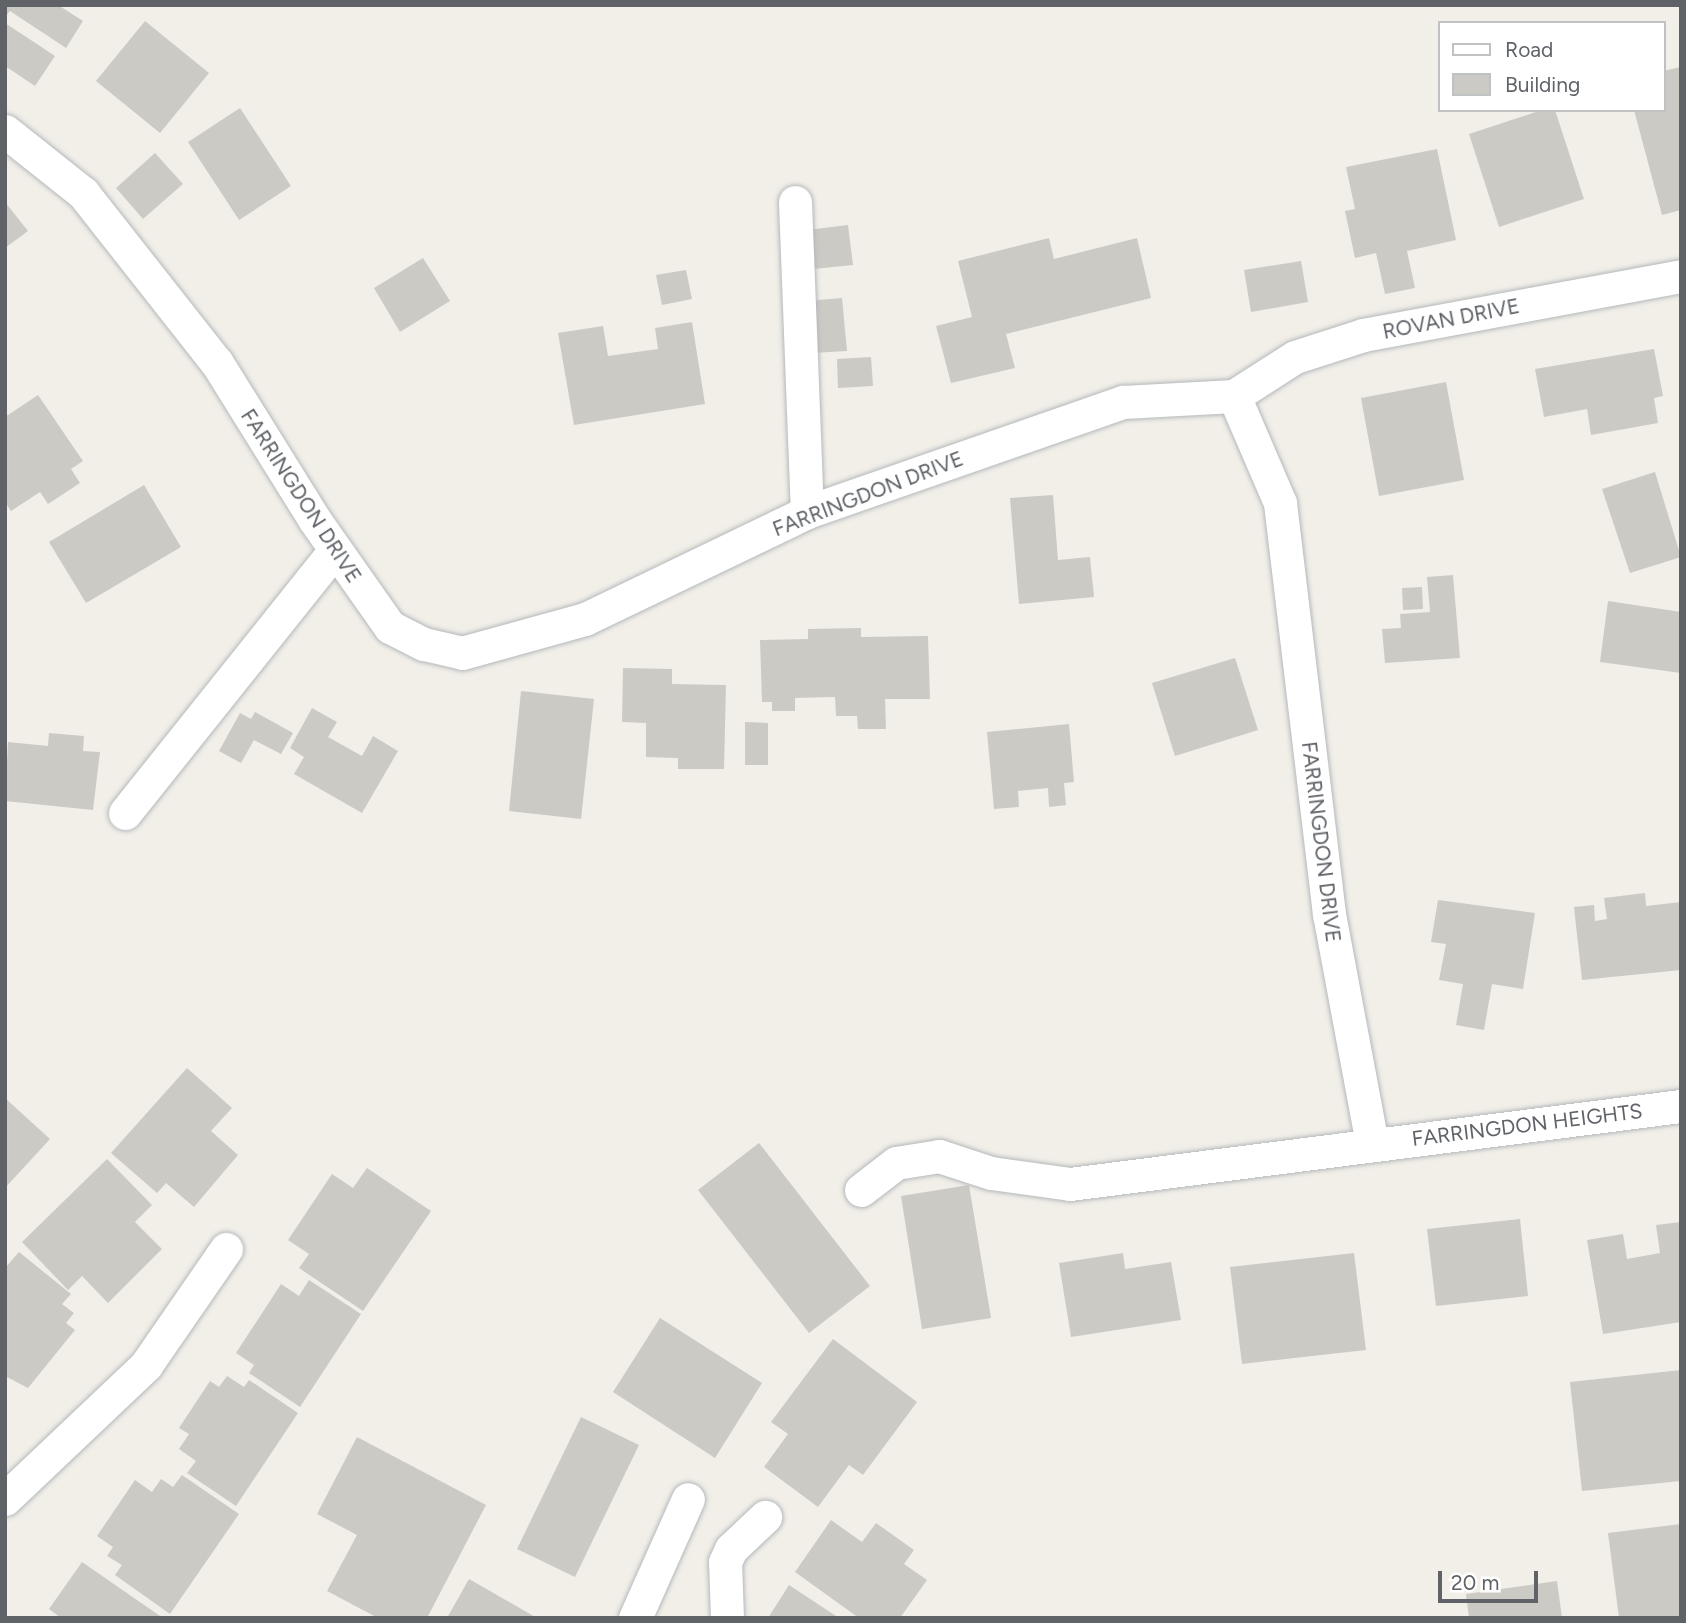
<!DOCTYPE html>
<style>
body{margin:0}
#map{position:relative;width:1686px;height:1623px;overflow:hidden;background:#f1efe8;font-family:Figtree,sans-serif}
div>[style]{position:absolute}
.building>*{inset:0;background:#cccac5}
.roads{filter:drop-shadow(0 0 2px #b5b8bc) drop-shadow(0 0 2px #b5b8bc)}
.minor>*{height:33px;margin:-16.5px;padding:0 16.5px;transform-origin:16.5px;border-radius:16.5px;background:#fff}
span{translate:-50% -50%;white-space:nowrap;text-align:center;line-height:1.15;-webkit-text-stroke:5px #fff;paint-order:stroke}
.street-label{font-size:21px;color:#5f6368}
.frame{position:absolute;inset:0;border:7px solid #5f6368;pointer-events:none}
.legend{position:absolute;left:1438px;top:21px;width:228px;height:91px;box-sizing:border-box;background:#fff;border:2px solid #bfc1c3;margin:0;padding:9px 12px;list-style:none;font-size:21px;color:#5f6368}
.legend li{display:flex;align-items:center;gap:14px;height:35px}
.legend b{width:35px;border:2px solid #bfc1c3}
.scale{position:absolute;left:1438px;top:1571px;width:100px;height:32px;box-sizing:border-box;border:4px solid #5f6368;border-top:0;padding-left:9px;font-size:21px;line-height:24px;white-space:nowrap;color:#5f6368;-webkit-text-stroke:5px #fff;paint-order:stroke}
</style>
<div id="map">
<div class="building">
<div style="clip-path:polygon(5px 5px,58px 5px,83px 21px,66px 48px,10px 11px,5px 17px)"></div>
<div style="clip-path:polygon(145px 21px,209px 73px,160px 133px,96px 81px)"></div>
<div style="clip-path:polygon(5px 23px,55px 56px,35px 86px,5px 66px)"></div>
<div style="clip-path:polygon(1681px 67px,1681px 210px,1662px 215px,1634px 110px,1663px 110px,1663px 71px)"></div>
<div style="clip-path:polygon(240px 108px,291px 186px,239px 220px,188px 142px)"></div>
<div style="clip-path:polygon(1542px 110px,1555px 110px,1584px 199px,1499px 227px,1469px 134px)"></div>
<div style="clip-path:polygon(1437px 149px,1456px 240px,1407px 251px,1415px 288px,1385px 294px,1376px 253px,1355px 258px,1345px 211px,1355px 209px,1346px 167px)"></div>
<div style="clip-path:polygon(155px 153px,183px 184px,143px 219px,116px 188px)"></div>
<div style="clip-path:polygon(5px 202px,28px 231px,5px 248px)"></div>
<div style="clip-path:polygon(848px 225px,853px 265px,813px 269px,807px 230px)"></div>
<div style="clip-path:polygon(1049px 238px,1054px 259px,1137px 238px,1151px 298px,1006px 334px,1015px 368px,951px 383px,936px 326px,972px 317px,958px 261px)"></div>
<div style="clip-path:polygon(423px 258px,450px 301px,400px 332px,374px 288px)"></div>
<div style="clip-path:polygon(1301px 261px,1308px 302px,1251px 312px,1244px 270px)"></div>
<div style="clip-path:polygon(686px 270px,692px 299px,662px 305px,656px 275px)"></div>
<div style="clip-path:polygon(842px 298px,847px 351px,812px 353px,807px 301px)"></div>
<div style="clip-path:polygon(692px 322px,705px 404px,574px 425px,558px 333px,603px 326px,608px 356px,658px 349px,655px 328px)"></div>
<div style="clip-path:polygon(1654px 349px,1663px 396px,1654px 398px,1658px 423px,1591px 435px,1587px 409px,1544px 417px,1535px 369px)"></div>
<div style="clip-path:polygon(871px 357px,873px 386px,838px 388px,837px 359px)"></div>
<div style="clip-path:polygon(1446px 382px,1464px 480px,1379px 496px,1361px 398px)"></div>
<div style="clip-path:polygon(38px 395px,83px 461px,71px 469px,80px 483px,48px 504px,40px 492px,11px 511px,5px 502px,5px 417px)"></div>
<div style="clip-path:polygon(1655px 472px,1681px 557px,1630px 573px,1602px 489px)"></div>
<div style="clip-path:polygon(144px 485px,181px 547px,86px 603px,49px 542px)"></div>
<div style="clip-path:polygon(1053px 495px,1058px 560px,1090px 557px,1094px 597px,1019px 604px,1010px 498px)"></div>
<div style="clip-path:polygon(1453px 575px,1460px 658px,1385px 663px,1382px 629px,1401px 628px,1400px 614px,1430px 612px,1427px 577px)"></div>
<div style="clip-path:polygon(1422px 587px,1423px 609px,1403px 610px,1402px 588px)"></div>
<div style="clip-path:polygon(1608px 601px,1681px 612px,1681px 673px,1600px 662px)"></div>
<div style="clip-path:polygon(861px 628px,861px 637px,928px 636px,930px 699px,885px 699px,886px 729px,858px 729px,857px 716px,836px 716px,835px 697px,795px 698px,795px 711px,772px 711px,772px 702px,762px 702px,760px 640px,808px 639px,808px 629px)"></div>
<div style="clip-path:polygon(1235px 658px,1258px 730px,1175px 756px,1152px 683px)"></div>
<div style="clip-path:polygon(623px 668px,672px 669px,672px 684px,726px 685px,724px 769px,678px 769px,678px 758px,646px 757px,646px 723px,622px 722px)"></div>
<div style="clip-path:polygon(521px 691px,594px 699px,581px 819px,509px 811px)"></div>
<div style="clip-path:polygon(312px 708px,337px 722px,328px 737px,362px 756px,373px 736px,398px 751px,362px 813px,294px 774px,304px 757px,290px 748px)"></div>
<div style="clip-path:polygon(255px 712px,293px 733px,281px 754px,254px 740px,241px 763px,219px 751px,240px 713px,251px 719px)"></div>
<div style="clip-path:polygon(745px 722px,768px 723px,768px 765px,745px 765px)"></div>
<div style="clip-path:polygon(1069px 724px,1074px 782px,1064px 783px,1066px 805px,1049px 807px,1048px 788px,1018px 791px,1019px 807px,994px 809px,987px 732px)"></div>
<div style="clip-path:polygon(49px 733px,84px 736px,83px 751px,100px 752px,93px 810px,5px 801px,8px 742px,48px 746px)"></div>
<div style="clip-path:polygon(1645px 893px,1646px 906px,1681px 902px,1681px 970px,1582px 980px,1574px 907px,1594px 905px,1595px 921px,1607px 919px,1604px 898px)"></div>
<div style="clip-path:polygon(1438px 900px,1535px 913px,1523px 989px,1492px 984px,1484px 1030px,1456px 1025px,1463px 984px,1439px 980px,1446px 944px,1431px 942px)"></div>
<div style="clip-path:polygon(187px 1068px,232px 1108px,211px 1131px,238px 1155px,194px 1207px,166px 1183px,157px 1193px,111px 1153px)"></div>
<div style="clip-path:polygon(5px 1098px,50px 1139px,5px 1188px)"></div>
<div style="clip-path:polygon(759px 1143px,870px 1286px,809px 1333px,698px 1190px)"></div>
<div style="clip-path:polygon(107px 1159px,152px 1205px,135px 1222px,162px 1249px,108px 1303px,82px 1276px,68px 1290px,22px 1242px)"></div>
<div style="clip-path:polygon(367px 1168px,431px 1211px,363px 1311px,299px 1268px,309px 1254px,288px 1240px,332px 1174px,353px 1188px)"></div>
<div style="clip-path:polygon(969px 1185px,991px 1318px,922px 1329px,901px 1196px)"></div>
<div style="clip-path:polygon(1520px 1219px,1528px 1296px,1436px 1306px,1427px 1229px)"></div>
<div style="clip-path:polygon(1681px 1222px,1681px 1322px,1603px 1334px,1587px 1240px,1623px 1234px,1627px 1259px,1660px 1253px,1656px 1225px)"></div>
<div style="clip-path:polygon(19px 1252px,71px 1294px,62px 1304px,74px 1313px,66px 1323px,75px 1330px,28px 1388px,5px 1376px,5px 1268px)"></div>
<div style="clip-path:polygon(1123px 1253px,1125px 1269px,1171px 1262px,1181px 1320px,1071px 1337px,1059px 1263px)"></div>
<div style="clip-path:polygon(1354px 1253px,1366px 1350px,1242px 1364px,1230px 1267px)"></div>
<div style="clip-path:polygon(309px 1280px,361px 1314px,300px 1407px,249px 1373px,254px 1365px,236px 1353px,281px 1284px,299px 1296px)"></div>
<div style="clip-path:polygon(660px 1318px,762px 1383px,715px 1458px,613px 1392px)"></div>
<div style="clip-path:polygon(833px 1339px,917px 1402px,863px 1475px,849px 1465px,818px 1507px,764px 1467px,788px 1434px,771px 1422px)"></div>
<div style="clip-path:polygon(1681px 1370px,1681px 1481px,1582px 1491px,1570px 1382px)"></div>
<div style="clip-path:polygon(227px 1376px,244px 1387px,249px 1380px,298px 1413px,236px 1506px,187px 1473px,196px 1461px,179px 1449px,189px 1434px,179px 1428px,210px 1381px,219px 1387px)"></div>
<div style="clip-path:polygon(581px 1417px,639px 1445px,575px 1577px,517px 1549px)"></div>
<div style="clip-path:polygon(357px 1437px,486px 1505px,427px 1618px,378px 1618px,327px 1591px,357px 1535px,317px 1514px)"></div>
<div style="clip-path:polygon(182px 1475px,239px 1514px,170px 1614px,115px 1575px,122px 1565px,107px 1556px,113px 1547px,97px 1536px,135px 1480px,152px 1492px,161px 1479px,173px 1487px)"></div>
<div style="clip-path:polygon(831px 1520px,862px 1542px,876px 1523px,914px 1550px,904px 1564px,927px 1580px,900px 1618px,859px 1618px,795px 1572px)"></div>
<div style="clip-path:polygon(1681px 1524px,1681px 1618px,1619px 1618px,1608px 1533px)"></div>
<div style="clip-path:polygon(82px 1562px,163px 1618px,61px 1618px,49px 1609px)"></div>
<div style="clip-path:polygon(469px 1579px,537px 1618px,447px 1618px)"></div>
<div style="clip-path:polygon(1557px 1581px,1562px 1618px,1469px 1618px,1466px 1594px)"></div>
<div style="clip-path:polygon(789px 1585px,839px 1618px,768px 1618px)"></div>
</div>
<div class="roads">
<div class="minor">
<div style="left:5px;top:131px;width:100px;rotate:38.5deg"></div>
<div style="left:83px;top:193px;width:216px;rotate:51.8deg"></div>
<div style="left:217px;top:363px;width:184px;rotate:58.1deg"></div>
<div style="left:314px;top:519px;width:132px;rotate:54.9deg"></div>
<div style="left:390px;top:627px;width:38px;rotate:27deg"></div>
<div style="left:424px;top:644px;width:39px;rotate:13deg"></div>
<div style="left:462px;top:653px;width:128px;rotate:-15.5deg"></div>
<div style="left:585px;top:619px;width:246px;rotate:-25.7deg"></div>
<div style="left:807px;top:512px;width:335px;rotate:-19.2deg"></div>
<div style="left:1123px;top:402px;width:111px;rotate:-3.1deg"></div>
<div style="left:1234px;top:396px;width:72px;rotate:-32.6deg"></div>
<div style="left:1295px;top:357px;width:71px;rotate:-17.9deg"></div>
<div style="left:1363px;top:335px;width:323px;rotate:-10.5deg"></div>
<div style="left:795px;top:202px;width:310px;rotate:87.8deg"></div>
<div style="left:1234px;top:396px;width:116px;rotate:66.7deg"></div>
<div style="left:1280px;top:503px;width:414px;rotate:83.2deg"></div>
<div style="left:1329px;top:914px;width:233px;rotate:79.4deg"></div>
<div style="left:125px;top:813px;width:337px;rotate:-51.4deg"></div>
<div style="left:861px;top:1190px;width:44px;rotate:-37.6deg"></div>
<div style="left:896px;top:1163px;width:44px;rotate:-9.2deg"></div>
<div style="left:939px;top:1156px;width:55px;rotate:18.1deg"></div>
<div style="left:991px;top:1173px;width:80px;rotate:7.9deg"></div>
<div style="left:1070px;top:1184px;width:616px;rotate:-7.28deg"></div>
<div style="left:5px;top:1499px;width:195px;rotate:-43.5deg"></div>
<div style="left:146px;top:1365px;width:141px;rotate:-55.4deg"></div>
<div style="left:635px;top:1618px;width:130px;rotate:-66deg"></div>
<div style="left:727px;top:1618px;width:56px;rotate:-92deg"></div>
<div style="left:725px;top:1562px;width:14px;rotate:-65deg"></div>
<div style="left:731px;top:1549px;width:47px;rotate:-43.3deg"></div>
</div>
</div>
<div class="street-label">
<span style="left:1451px;top:319px;rotate:-11deg">ROVAN DRIVE</span>
<span style="left:868px;top:494px;rotate:-21deg">FARRINGDON DRIVE</span>
<span style="left:301px;top:496px;rotate:57deg">FARRINGDON DRIVE</span>
<span style="left:1321px;top:842px;rotate:83deg">FARRINGDON DRIVE</span>
<span style="left:1527px;top:1125px;rotate:-7deg">FARRINGDON HEIGHTS</span>
</div>
<div class="frame"></div>
<ul class="legend">
<li><b style="height:9px;background:#fff"></b>Road</li>
<li><b style="height:19px;background:#cccac5"></b>Building</li>
</ul>
<div class="scale">20 m</div>
</div>
